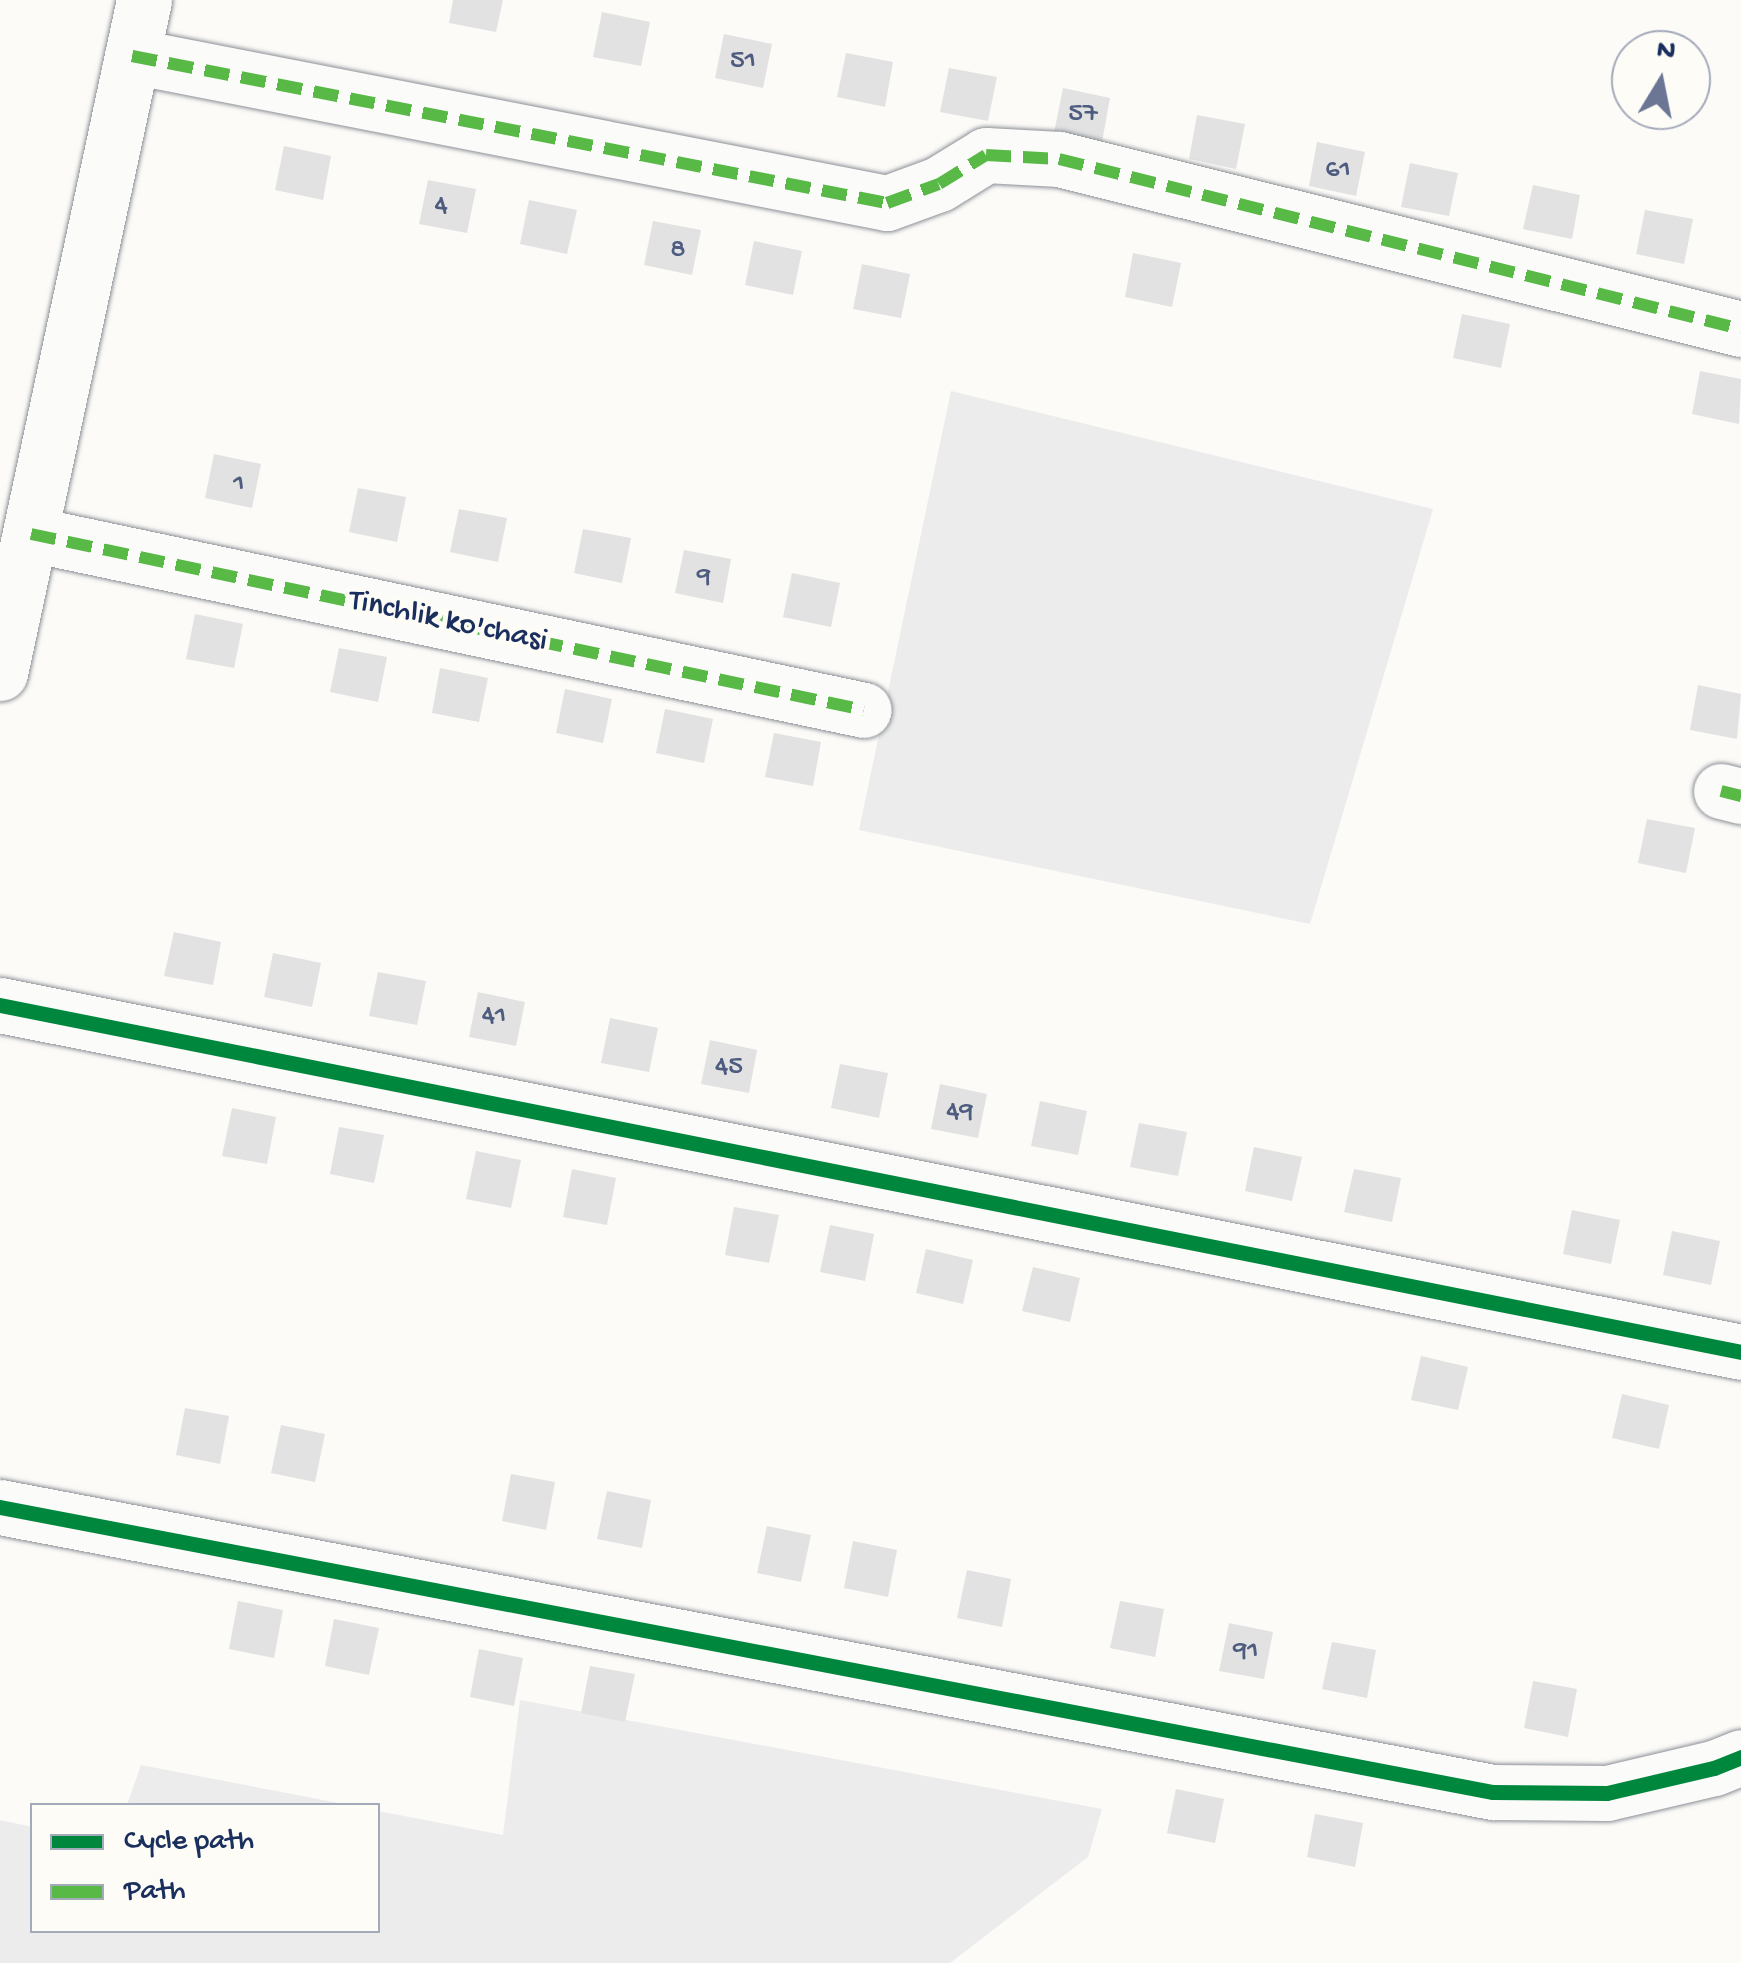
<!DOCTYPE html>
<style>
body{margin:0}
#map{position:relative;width:1741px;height:1963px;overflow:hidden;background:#fcfbf8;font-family:"Gochi Hand",sans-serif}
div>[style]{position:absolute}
.built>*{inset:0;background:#ebeceb}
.building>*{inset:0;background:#e2e2e2}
.roads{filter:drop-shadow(0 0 2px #8c9097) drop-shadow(0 0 2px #8c9097)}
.minor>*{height:55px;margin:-27.5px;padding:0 27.5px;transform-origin:27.5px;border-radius:27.5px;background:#fbfbf9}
.major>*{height:55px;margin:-27.5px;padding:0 27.5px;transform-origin:27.5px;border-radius:27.5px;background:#fbfbf9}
.quiet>*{height:12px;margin-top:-6px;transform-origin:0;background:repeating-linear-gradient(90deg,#58b947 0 25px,transparent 0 37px)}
.cycleway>*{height:15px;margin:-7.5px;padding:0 7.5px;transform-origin:7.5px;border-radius:7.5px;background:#00873e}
span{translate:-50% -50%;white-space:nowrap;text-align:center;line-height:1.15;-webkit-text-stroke:10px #fdfcf7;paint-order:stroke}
.number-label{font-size:28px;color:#4d5c7f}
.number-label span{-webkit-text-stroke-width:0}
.street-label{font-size:32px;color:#1b2f5e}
.legend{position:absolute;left:30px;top:1803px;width:350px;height:130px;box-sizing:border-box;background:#fdfcf7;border:2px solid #a3aaba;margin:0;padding:12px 18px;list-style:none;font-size:30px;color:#1b2f5e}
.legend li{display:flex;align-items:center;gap:20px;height:50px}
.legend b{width:50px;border:2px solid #a3aaba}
.north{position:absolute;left:1611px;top:30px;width:100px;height:100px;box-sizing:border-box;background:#fdfcf7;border:2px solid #a3aaba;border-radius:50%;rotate:10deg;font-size:28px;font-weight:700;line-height:40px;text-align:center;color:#1b2f5e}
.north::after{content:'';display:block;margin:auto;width:35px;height:45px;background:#6a7694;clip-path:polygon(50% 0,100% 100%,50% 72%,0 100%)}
</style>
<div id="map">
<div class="built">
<div style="clip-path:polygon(951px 391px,1433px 509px,1310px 924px,859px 830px)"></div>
<div style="clip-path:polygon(520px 1700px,1102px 1809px,1088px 1857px,950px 1963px,0 1963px,0 1820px,32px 1827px,32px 1930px,378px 1930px,378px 1811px,503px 1835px)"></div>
<div style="clip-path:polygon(141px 1765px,349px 1805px,127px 1805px)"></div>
</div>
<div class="building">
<div style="clip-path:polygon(453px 0,503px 0,496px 32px,449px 23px)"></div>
<div style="clip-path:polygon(602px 12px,650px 22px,641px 66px,593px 57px)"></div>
<div style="clip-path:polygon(724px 34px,772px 44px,763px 88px,715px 78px)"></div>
<div style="clip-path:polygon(846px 53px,893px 62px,885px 107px,837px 97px)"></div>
<div style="clip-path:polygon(949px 68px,997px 77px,988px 121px,940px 112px)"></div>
<div style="clip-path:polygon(1063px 88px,1110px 98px,1102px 142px,1054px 133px)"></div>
<div style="clip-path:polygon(1197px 115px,1245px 124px,1236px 169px,1189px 159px)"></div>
<div style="clip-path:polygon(1317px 142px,1365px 152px,1356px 196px,1309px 186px)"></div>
<div style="clip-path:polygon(284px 146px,331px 156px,323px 200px,275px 190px)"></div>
<div style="clip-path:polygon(1410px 163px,1458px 173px,1449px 216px,1401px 207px)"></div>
<div style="clip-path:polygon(428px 180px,476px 189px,467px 233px,419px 224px)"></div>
<div style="clip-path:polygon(1533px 185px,1580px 195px,1572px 239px,1523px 229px)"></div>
<div style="clip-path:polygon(529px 200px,577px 210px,567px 254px,520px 244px)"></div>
<div style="clip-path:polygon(1645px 210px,1693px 219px,1684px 264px,1636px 254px)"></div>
<div style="clip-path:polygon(653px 221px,701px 230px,692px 275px,644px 265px)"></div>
<div style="clip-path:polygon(754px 241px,802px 251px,793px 295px,745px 285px)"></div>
<div style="clip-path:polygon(1133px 253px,1181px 263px,1172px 307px,1125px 297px)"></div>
<div style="clip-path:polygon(862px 264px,910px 274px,901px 318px,853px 309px)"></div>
<div style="clip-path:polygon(1462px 314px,1510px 324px,1501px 368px,1453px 358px)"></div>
<div style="clip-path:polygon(1700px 371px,1741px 379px,1739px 424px,1692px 414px)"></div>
<div style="clip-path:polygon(214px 454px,261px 464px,252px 508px,205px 498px)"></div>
<div style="clip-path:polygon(358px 488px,406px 497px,397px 542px,349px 532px)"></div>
<div style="clip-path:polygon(459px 509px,507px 518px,498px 562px,450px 552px)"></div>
<div style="clip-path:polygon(583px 529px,631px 538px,622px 583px,574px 573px)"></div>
<div style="clip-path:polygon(684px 550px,731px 559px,723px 603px,675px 593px)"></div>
<div style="clip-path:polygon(792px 573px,840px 583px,831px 627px,783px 617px)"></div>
<div style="clip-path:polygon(195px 614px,243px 624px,234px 668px,186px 659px)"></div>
<div style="clip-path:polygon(339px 648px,387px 657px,378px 702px,330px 692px)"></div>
<div style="clip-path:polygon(440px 668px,488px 678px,479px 722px,432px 713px)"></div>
<div style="clip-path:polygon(1698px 685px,1741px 694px,1737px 739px,1690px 730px)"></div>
<div style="clip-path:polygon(565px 689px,612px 699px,603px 743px,556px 733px)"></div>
<div style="clip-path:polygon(665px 709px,713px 719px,704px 763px,656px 753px)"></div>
<div style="clip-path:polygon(774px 733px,821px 742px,813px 786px,765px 777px)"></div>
<div style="clip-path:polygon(1647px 819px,1695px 828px,1686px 873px,1638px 863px)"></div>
<div style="clip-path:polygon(174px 932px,221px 942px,213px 985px,164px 976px)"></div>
<div style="clip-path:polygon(273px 953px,321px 963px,312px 1007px,264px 997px)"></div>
<div style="clip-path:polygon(378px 972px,426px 981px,417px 1025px,369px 1016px)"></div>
<div style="clip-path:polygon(478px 992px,525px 1002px,516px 1046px,469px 1037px)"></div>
<div style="clip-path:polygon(610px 1018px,658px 1028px,649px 1072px,601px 1063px)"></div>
<div style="clip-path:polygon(710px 1040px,757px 1050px,749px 1093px,701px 1084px)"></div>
<div style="clip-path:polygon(840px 1064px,888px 1073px,879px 1118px,831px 1108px)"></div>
<div style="clip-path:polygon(940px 1084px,987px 1094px,978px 1138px,931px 1129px)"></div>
<div style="clip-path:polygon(1040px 1101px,1087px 1111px,1078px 1155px,1031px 1146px)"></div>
<div style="clip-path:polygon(232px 1108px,276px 1117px,267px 1164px,222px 1156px)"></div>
<div style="clip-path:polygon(1139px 1123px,1187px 1132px,1178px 1176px,1130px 1167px)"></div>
<div style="clip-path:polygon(339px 1127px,384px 1135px,374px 1183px,330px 1174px)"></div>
<div style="clip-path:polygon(1254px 1147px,1302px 1157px,1292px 1201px,1245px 1191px)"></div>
<div style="clip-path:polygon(476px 1151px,521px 1160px,511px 1208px,466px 1199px)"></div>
<div style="clip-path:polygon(572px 1169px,616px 1178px,607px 1225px,563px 1217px)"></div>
<div style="clip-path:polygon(1354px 1169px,1401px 1178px,1392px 1222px,1344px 1212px)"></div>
<div style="clip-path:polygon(734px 1207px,779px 1215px,769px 1263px,725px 1255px)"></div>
<div style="clip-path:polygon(1572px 1210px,1620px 1220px,1611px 1264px,1563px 1254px)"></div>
<div style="clip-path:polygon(830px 1225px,874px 1234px,865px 1281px,820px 1272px)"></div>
<div style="clip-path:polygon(1672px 1231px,1720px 1241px,1711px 1285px,1663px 1275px)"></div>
<div style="clip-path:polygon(926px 1249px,973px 1260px,963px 1304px,916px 1293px)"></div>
<div style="clip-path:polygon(1033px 1267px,1080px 1278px,1070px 1322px,1022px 1311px)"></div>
<div style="clip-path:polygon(1421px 1356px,1468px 1367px,1458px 1410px,1411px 1400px)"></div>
<div style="clip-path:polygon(1622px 1394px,1669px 1405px,1659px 1449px,1612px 1438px)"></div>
<div style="clip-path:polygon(185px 1408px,229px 1416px,220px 1464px,176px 1455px)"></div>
<div style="clip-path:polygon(281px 1425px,325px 1434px,315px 1482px,271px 1473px)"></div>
<div style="clip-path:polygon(511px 1474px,555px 1482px,546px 1530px,502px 1521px)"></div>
<div style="clip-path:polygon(607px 1491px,651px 1500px,642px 1548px,597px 1539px)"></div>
<div style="clip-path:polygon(767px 1526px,811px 1535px,801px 1582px,757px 1573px)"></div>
<div style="clip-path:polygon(853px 1541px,897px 1550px,888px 1597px,844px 1588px)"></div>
<div style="clip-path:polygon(967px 1570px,1011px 1579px,1002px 1627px,957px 1618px)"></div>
<div style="clip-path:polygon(238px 1601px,283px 1610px,274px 1658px,229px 1649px)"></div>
<div style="clip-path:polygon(1120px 1601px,1164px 1609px,1155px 1657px,1110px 1648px)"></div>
<div style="clip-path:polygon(334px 1619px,379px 1628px,369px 1675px,325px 1666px)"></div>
<div style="clip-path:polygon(1229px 1623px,1273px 1632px,1264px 1679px,1219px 1671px)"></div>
<div style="clip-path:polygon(1332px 1642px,1376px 1650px,1367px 1698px,1322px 1689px)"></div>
<div style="clip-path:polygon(479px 1649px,523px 1658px,514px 1706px,470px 1697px)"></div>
<div style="clip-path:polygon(590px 1666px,635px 1674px,625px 1722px,581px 1713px)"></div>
<div style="clip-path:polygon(1533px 1681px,1577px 1689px,1568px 1737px,1524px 1728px)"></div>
<div style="clip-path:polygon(1176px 1789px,1224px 1799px,1215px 1843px,1167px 1833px)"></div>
<div style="clip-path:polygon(1315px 1814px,1363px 1823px,1355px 1867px,1307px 1857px)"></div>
</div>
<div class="roads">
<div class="minor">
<div style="left:132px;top:56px;width:769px;rotate:11.02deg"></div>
<div style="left:887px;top:203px;width:55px;rotate:-20.1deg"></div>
<div style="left:939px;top:184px;width:55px;rotate:-31.7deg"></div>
<div style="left:986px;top:155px;width:73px;rotate:3.1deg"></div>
<div style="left:1059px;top:159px;width:703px;rotate:14deg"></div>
<div style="left:31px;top:534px;width:851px;rotate:11.93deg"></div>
<div style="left:1721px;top:791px;width:21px;rotate:14deg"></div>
<div style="left:0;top:1005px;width:1775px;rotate:11.27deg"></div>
<div style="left:0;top:1507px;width:1520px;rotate:10.81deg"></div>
<div style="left:1493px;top:1792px;width:114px;rotate:0.5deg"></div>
<div style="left:1607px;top:1793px;width:110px;rotate:-13.2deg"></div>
<div style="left:1714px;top:1768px;width:29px;rotate:-22deg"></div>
</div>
<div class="major">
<div style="left:0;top:673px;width:688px;rotate:-77.92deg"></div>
</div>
</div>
<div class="quiet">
<div style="left:132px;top:56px;width:769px;rotate:11.02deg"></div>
<div style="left:887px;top:203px;width:55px;rotate:-20.1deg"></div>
<div style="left:939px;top:184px;width:55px;rotate:-31.7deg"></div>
<div style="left:986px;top:155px;width:73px;rotate:3.1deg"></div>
<div style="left:1059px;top:159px;width:703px;rotate:14deg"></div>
<div style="left:31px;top:534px;width:851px;rotate:11.93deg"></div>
<div style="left:1721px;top:791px;width:21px;rotate:14deg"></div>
</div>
<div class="cycleway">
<div style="left:0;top:1005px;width:1775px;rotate:11.27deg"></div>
<div style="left:0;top:1507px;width:1520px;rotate:10.81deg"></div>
<div style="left:1493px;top:1792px;width:114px;rotate:0.5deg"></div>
<div style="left:1607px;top:1793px;width:110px;rotate:-13.2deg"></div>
<div style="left:1714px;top:1768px;width:29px;rotate:-22deg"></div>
</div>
<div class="number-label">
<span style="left:743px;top:62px">51</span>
<span style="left:1083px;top:115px">57</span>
<span style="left:1338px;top:171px">61</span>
<span style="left:441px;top:207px">4</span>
<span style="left:678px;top:251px">8</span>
<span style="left:239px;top:485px">1</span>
<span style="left:704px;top:578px">9</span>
<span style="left:494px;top:1017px">41</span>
<span style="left:729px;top:1068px">45</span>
<span style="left:960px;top:1113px">49</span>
<span style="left:1246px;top:1652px">91</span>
</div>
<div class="street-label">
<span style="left:448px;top:622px;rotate:12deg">Tinchlik ko'chasi</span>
</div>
<ul class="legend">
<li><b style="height:12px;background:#00873e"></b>Cycle path</li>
<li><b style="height:12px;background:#58b947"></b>Path</li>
</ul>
<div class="north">N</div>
</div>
